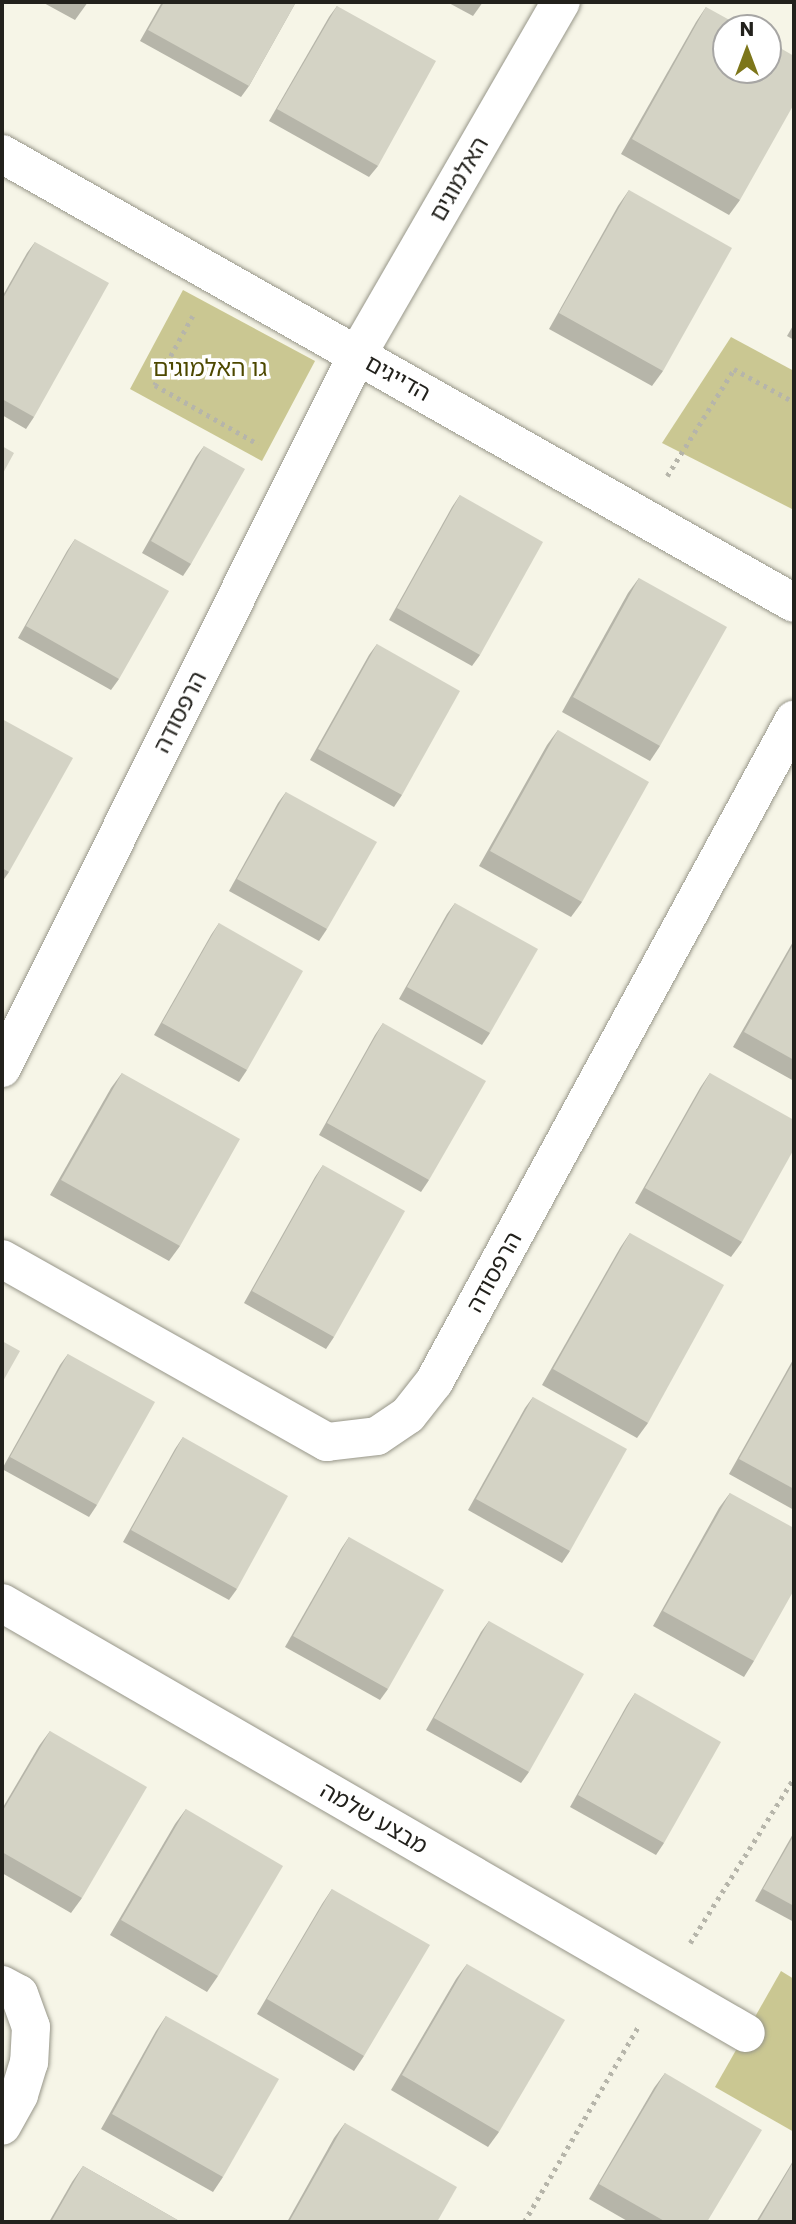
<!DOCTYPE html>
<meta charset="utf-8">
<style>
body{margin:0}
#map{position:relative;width:796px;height:2224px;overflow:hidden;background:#f6f5e7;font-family:Poppins,"Noto Sans Hebrew",sans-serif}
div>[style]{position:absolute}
.green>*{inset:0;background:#cac792}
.path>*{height:4.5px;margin-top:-2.25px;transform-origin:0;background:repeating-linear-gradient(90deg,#b6b5aa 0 3.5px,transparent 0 8.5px)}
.roads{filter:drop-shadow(0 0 2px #979689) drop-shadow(0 0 2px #979689)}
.street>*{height:38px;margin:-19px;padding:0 19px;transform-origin:19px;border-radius:19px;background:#fff}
.secondary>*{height:38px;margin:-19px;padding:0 19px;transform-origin:19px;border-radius:19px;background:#fff}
.wall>*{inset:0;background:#b6b5a9}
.building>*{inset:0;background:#d4d3c5}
span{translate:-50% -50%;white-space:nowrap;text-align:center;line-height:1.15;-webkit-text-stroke:7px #fff;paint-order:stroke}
.street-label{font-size:23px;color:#22211c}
.park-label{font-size:23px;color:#4d4800}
.frame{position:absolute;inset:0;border:4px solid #22211c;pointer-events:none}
.north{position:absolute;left:712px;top:14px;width:70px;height:70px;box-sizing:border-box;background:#fff;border:2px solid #a7a6a4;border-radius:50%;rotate:0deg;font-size:19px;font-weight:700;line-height:28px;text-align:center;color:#22211c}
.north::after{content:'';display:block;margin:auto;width:24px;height:32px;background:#7d761a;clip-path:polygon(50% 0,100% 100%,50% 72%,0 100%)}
</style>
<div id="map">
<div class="green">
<div style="clip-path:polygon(183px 290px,315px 361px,262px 461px,130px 389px)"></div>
<div style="clip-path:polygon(731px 337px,794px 371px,794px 510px,662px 443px)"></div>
<div style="clip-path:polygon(781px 1971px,794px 1979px,794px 2132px,715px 2087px)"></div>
</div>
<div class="path">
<div style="left:193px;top:316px;width:79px;rotate:118.8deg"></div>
<div style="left:155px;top:385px;width:119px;rotate:29.8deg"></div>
<div style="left:667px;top:476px;width:126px;rotate:-57.9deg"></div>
<div style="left:734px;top:369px;width:68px;rotate:28.8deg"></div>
<div style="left:690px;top:1943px;width:195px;rotate:-57.8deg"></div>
<div style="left:524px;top:2222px;width:228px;rotate:-59.7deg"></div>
</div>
<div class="roads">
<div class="street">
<div style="left:2px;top:1068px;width:796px;rotate:-63.53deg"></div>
<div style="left:2px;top:1259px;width:373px;rotate:29.4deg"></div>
<div style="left:327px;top:1442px;width:50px;rotate:-6.8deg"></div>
<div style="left:377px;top:1436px;width:37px;rotate:-34deg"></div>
<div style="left:408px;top:1415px;width:42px;rotate:-51.8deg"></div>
<div style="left:434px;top:1382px;width:754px;rotate:-61.46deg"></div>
<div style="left:2px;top:1603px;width:859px;rotate:30.03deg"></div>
<div style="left:2px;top:1985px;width:19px;rotate:28deg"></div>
<div style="left:19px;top:1994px;width:35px;rotate:70deg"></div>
<div style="left:31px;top:2027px;width:35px;rotate:93deg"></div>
<div style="left:29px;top:2062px;width:34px;rotate:107deg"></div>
<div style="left:19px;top:2095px;width:35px;rotate:119deg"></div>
</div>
<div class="secondary">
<div style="left:2px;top:154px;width:910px;rotate:29.55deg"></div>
<div style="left:357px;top:355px;width:408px;rotate:-60deg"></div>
</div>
</div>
<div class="wall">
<div style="clip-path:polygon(42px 2px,88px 2px,75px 20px)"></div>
<div style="clip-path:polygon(162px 2px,296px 2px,249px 86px,241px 97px,140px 41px)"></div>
<div style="clip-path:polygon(447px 2px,483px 2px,473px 16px)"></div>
<div style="clip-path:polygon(337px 6px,378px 166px,369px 177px,269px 121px,329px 17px)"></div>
<div style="clip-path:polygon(706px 7px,740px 200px,729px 215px,621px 154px,696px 22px)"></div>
<div style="clip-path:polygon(629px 190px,663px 371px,652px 386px,549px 329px,618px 206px)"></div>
<div style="clip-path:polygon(35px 242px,34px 417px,26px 429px,2px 415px,2px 297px,27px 253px)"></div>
<div style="clip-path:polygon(794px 324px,794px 340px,787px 336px)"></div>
<div style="clip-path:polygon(204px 446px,191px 564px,183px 576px,142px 553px,196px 457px)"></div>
<div style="clip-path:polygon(460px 495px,480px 655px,472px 666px,389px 620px,452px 507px)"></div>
<div style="clip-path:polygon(75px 539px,119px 679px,111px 690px,18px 638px,67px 551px)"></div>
<div style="clip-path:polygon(639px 578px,660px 746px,650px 761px,562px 712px,628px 593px)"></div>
<div style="clip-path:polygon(377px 644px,402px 795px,394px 807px,310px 760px,369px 655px)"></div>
<div style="clip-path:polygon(2px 719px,9px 872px,2px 882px)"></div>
<div style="clip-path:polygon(558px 730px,582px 902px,571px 917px,479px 866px,547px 745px)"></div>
<div style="clip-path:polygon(286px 792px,327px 929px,319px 941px,229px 891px,278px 803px)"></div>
<div style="clip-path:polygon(455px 903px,490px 1033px,482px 1045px,399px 999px,447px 914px)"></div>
<div style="clip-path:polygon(219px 923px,247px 1070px,239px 1082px,154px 1035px,211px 935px)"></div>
<div style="clip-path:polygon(794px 940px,794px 1081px,733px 1047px)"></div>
<div style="clip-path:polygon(383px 1023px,429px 1180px,421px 1192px,319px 1135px,375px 1035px)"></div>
<div style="clip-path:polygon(122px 1073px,180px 1246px,169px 1261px,50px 1195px,111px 1088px)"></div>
<div style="clip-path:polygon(710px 1073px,742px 1242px,731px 1257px,635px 1203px,700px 1088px)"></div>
<div style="clip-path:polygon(323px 1165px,334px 1337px,326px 1349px,244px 1303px,315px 1177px)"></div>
<div style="clip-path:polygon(630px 1233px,648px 1423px,637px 1438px,542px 1385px,620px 1248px)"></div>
<div style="clip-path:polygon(68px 1354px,97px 1505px,89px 1517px,2px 1469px,60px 1365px)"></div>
<div style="clip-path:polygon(794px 1358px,794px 1510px,729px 1474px)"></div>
<div style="clip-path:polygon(533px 1397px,570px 1551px,562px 1563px,468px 1510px,525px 1408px)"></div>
<div style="clip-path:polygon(183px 1437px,237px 1589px,229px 1600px,123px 1542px,175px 1449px)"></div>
<div style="clip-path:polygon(730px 1493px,754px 1661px,744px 1677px,653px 1626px,719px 1508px)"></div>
<div style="clip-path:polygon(349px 1537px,388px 1689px,380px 1700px,285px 1647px,341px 1549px)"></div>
<div style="clip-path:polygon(489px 1621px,529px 1772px,521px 1783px,426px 1730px,481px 1632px)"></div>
<div style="clip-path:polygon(635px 1693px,664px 1843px,656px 1855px,570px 1807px,627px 1705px)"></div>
<div style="clip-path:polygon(50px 1731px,82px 1898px,71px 1913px,2px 1873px,2px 1809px,39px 1746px)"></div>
<div style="clip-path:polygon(186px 1809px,218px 1976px,207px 1992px,110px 1935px,175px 1824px)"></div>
<div style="clip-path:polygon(794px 1832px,794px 1922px,755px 1901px)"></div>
<div style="clip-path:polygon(332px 1889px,364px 2056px,354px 2071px,257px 2014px,322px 1904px)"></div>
<div style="clip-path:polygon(467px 1964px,499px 2132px,488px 2147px,391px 2090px,456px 1979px)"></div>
<div style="clip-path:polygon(166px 2016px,223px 2177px,213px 2192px,101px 2129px,156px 2031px)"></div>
<div style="clip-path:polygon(665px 2073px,707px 2222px,629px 2222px,589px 2199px,654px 2088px)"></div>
<div style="clip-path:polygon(345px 2123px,437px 2222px,287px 2222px,334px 2138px)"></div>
<div style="clip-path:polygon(794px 2159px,794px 2222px,756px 2222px,790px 2166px)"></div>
<div style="clip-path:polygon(83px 2166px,181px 2222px,49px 2222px,72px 2182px)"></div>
</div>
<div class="building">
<div style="clip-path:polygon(164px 2px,296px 2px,249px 86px,148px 30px)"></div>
<div style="clip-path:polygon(337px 6px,436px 61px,378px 166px,277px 109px)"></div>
<div style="clip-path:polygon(706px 7px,744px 28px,726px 28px,726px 70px,768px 70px,768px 41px,794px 56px,794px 104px,740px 200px,632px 139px)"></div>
<div style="clip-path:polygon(629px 190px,732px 248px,663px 371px,559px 313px)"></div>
<div style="clip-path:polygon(35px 242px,109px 283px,34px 417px,2px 399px,2px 300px)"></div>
<div style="clip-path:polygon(2px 446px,14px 453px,2px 475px)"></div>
<div style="clip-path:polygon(204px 446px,245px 469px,191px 564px,151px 541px)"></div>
<div style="clip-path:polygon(460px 495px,543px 542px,480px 655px,397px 608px)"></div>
<div style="clip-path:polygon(75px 539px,169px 591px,119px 679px,26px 626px)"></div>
<div style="clip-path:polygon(639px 578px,727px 627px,660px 746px,573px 697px)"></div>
<div style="clip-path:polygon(377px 644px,460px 691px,402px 795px,318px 749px)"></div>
<div style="clip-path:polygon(2px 719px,73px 758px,9px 872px,2px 868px)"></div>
<div style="clip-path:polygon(558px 730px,649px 782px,582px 902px,490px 851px)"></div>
<div style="clip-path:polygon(286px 792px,377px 842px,327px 929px,237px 879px)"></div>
<div style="clip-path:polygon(455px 903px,538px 949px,490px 1033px,407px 987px)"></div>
<div style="clip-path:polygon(219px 923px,303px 971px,247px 1070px,162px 1023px)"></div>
<div style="clip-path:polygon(794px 943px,794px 1060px,744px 1032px)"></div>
<div style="clip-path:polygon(383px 1023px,486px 1081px,429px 1180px,327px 1123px)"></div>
<div style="clip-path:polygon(122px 1073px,240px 1139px,180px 1246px,61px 1180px)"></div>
<div style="clip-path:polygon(710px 1073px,794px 1120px,794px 1149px,742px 1242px,645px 1188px)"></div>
<div style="clip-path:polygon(323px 1165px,405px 1211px,334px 1337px,252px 1291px)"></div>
<div style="clip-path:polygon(630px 1233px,724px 1285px,648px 1423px,553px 1369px)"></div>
<div style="clip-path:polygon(2px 1341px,20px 1351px,2px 1383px)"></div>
<div style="clip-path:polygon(68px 1354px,155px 1402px,97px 1505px,10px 1457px)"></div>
<div style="clip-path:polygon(794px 1361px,794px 1489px,739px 1459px)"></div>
<div style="clip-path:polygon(533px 1397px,627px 1449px,570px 1551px,476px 1499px)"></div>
<div style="clip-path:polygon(183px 1437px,288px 1496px,237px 1589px,131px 1530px)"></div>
<div style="clip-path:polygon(730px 1493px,794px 1528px,794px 1590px,754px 1661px,663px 1611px)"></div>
<div style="clip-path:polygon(349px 1537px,444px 1590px,388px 1689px,293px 1636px)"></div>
<div style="clip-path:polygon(489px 1621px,584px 1674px,529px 1772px,434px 1718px)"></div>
<div style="clip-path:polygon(635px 1693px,721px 1742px,664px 1843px,578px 1795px)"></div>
<div style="clip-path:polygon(50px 1731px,147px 1787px,82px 1898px,2px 1852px,2px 1812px)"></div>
<div style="clip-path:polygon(186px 1809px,283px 1866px,218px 1976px,121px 1920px)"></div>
<div style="clip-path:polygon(794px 1835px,794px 1906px,763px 1889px)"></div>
<div style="clip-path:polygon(332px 1889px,430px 1945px,364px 2056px,267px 1999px)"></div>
<div style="clip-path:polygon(467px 1964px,565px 2020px,499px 2132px,402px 2075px)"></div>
<div style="clip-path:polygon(166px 2016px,279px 2079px,223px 2177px,112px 2114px)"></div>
<div style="clip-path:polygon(665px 2073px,762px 2130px,707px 2222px,666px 2222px,599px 2184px)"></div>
<div style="clip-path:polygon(345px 2123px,457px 2187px,437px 2222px,289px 2222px)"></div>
<div style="clip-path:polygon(794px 2161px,794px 2222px,758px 2222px)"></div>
<div style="clip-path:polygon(83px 2166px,181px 2222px,51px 2222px)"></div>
</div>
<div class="street-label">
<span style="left:459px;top:179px;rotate:-60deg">האלמוגים</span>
<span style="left:398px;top:378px;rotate:29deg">הדייגים</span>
<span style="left:180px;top:712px;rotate:-63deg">הרפסודה</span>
<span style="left:494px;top:1272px;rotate:-61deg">הרפסודה</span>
<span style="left:374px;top:1818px;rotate:30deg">מבצע שלמה</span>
</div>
<div class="park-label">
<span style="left:210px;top:368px">גו האלמוגים</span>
</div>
<div class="frame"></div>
<div class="north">N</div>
</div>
